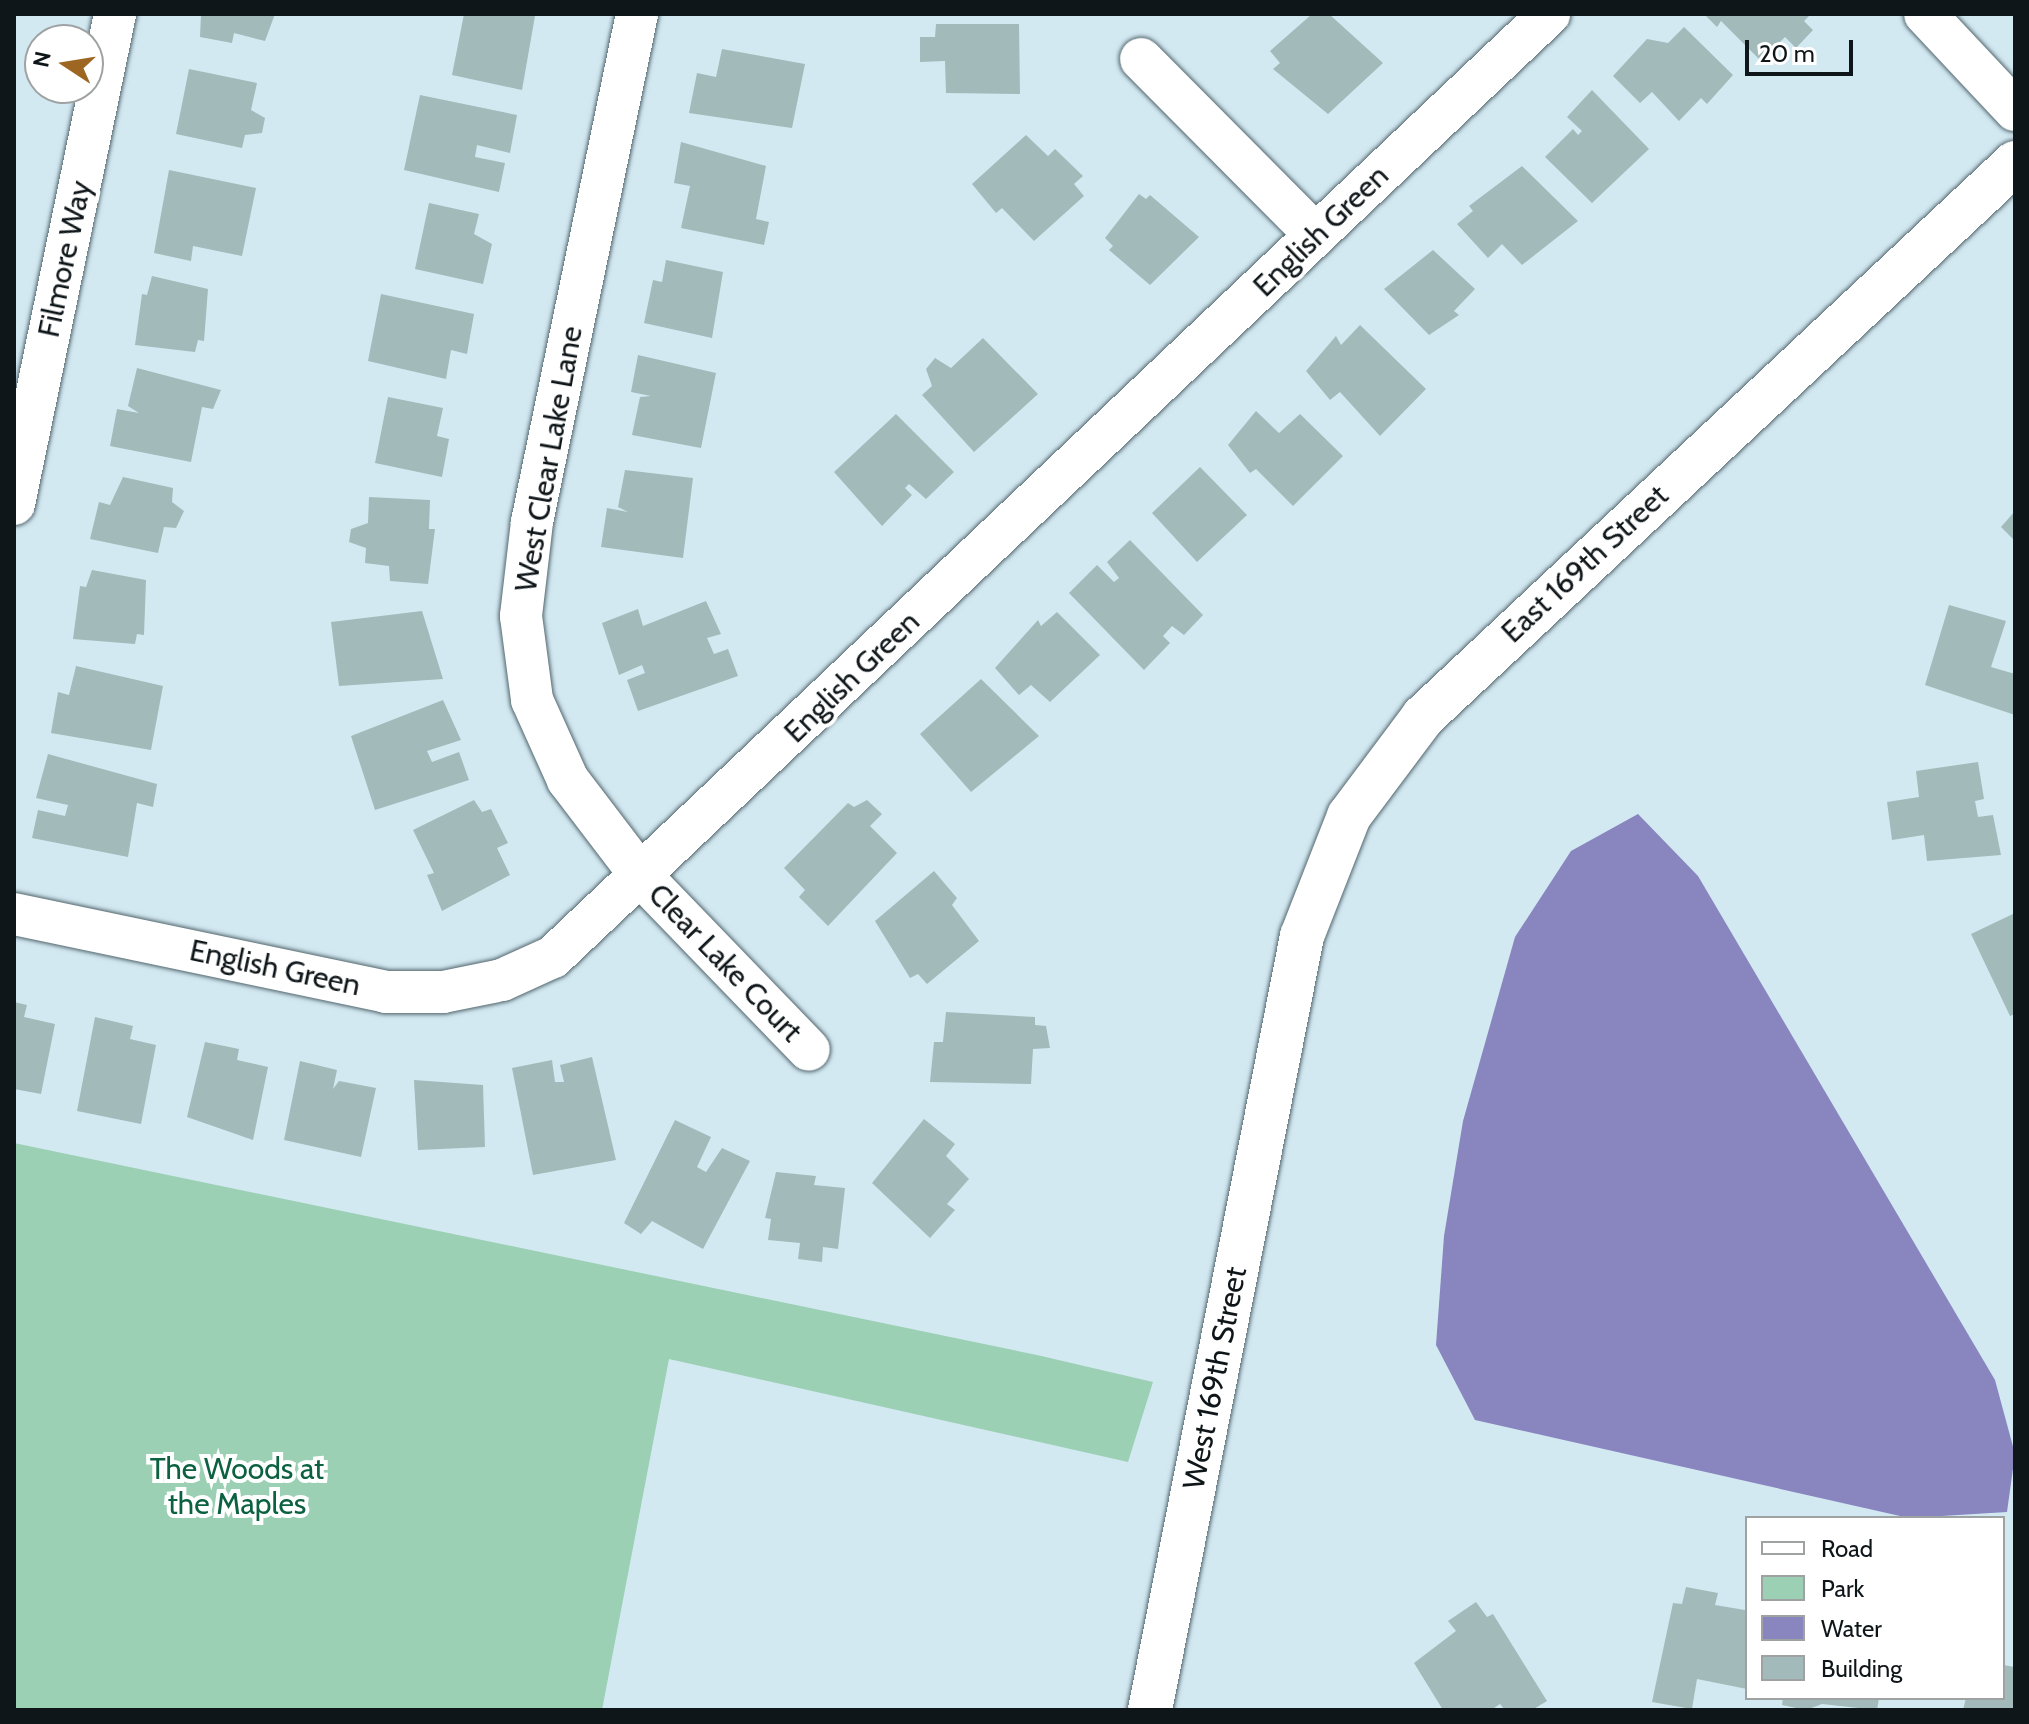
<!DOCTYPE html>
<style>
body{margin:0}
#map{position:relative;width:2029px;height:1724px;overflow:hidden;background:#d3e9f2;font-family:Cabin,sans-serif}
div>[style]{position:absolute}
.green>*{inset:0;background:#9cd0b4}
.water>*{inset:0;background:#8885bf}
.building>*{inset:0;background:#a2bab9}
.roads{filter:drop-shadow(0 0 2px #52666d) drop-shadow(0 0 2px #52666d)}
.minor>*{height:42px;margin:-21px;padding:0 21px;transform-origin:21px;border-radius:21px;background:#fff}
.tertiary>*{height:44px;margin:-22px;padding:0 22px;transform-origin:22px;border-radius:22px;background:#fff}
span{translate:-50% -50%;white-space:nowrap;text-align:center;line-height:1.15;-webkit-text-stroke:8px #fff;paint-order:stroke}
.street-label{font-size:30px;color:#0f1619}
.park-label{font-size:30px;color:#0c6140}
.frame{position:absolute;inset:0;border:16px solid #0f1619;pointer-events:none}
.legend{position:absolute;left:1745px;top:1516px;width:260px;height:184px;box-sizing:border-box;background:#fff;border:2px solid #9fa2a3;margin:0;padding:10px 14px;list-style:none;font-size:24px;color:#0f1619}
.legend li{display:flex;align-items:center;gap:16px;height:40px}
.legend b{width:40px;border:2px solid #9fa2a3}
.north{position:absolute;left:24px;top:24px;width:80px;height:80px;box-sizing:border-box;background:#fff;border:2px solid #9fa2a3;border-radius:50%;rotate:282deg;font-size:22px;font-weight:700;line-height:32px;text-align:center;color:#0f1619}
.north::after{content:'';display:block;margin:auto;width:28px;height:36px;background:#9e6623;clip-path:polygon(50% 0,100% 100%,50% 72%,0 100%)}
.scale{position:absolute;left:1745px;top:40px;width:108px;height:36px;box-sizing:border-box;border:4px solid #0f1619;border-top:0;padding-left:10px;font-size:24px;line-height:28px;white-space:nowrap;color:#0f1619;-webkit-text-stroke:6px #fff;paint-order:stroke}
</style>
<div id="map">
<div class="green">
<div style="clip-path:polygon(14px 1143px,1037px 1355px,1153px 1382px,1128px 1462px,669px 1359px,602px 1710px,14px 1710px)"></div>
</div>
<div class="water">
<div style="clip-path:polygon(1638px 814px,1698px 876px,1995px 1380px,2015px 1454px,2007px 1512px,1909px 1518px,1475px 1420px,1436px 1345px,1444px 1236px,1463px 1121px,1515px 937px,1571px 851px)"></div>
</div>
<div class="building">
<div style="clip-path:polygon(201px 14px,275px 14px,265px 41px,234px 33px,232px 43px,200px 37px)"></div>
<div style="clip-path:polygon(464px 14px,535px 16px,522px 90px,452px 75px)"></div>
<div style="clip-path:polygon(1312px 14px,1329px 14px,1383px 63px,1328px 114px,1273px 69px,1280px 63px,1270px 51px)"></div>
<div style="clip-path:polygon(1704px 14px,1811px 14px,1804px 21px,1813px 30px,1796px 48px,1785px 37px,1761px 61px,1721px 21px,1717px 27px)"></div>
<div style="clip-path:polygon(936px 24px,1019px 24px,1020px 94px,946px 93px,945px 61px,920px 62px,920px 37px,935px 37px)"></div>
<div style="clip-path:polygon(1684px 27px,1733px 75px,1707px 104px,1701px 98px,1679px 121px,1652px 92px,1640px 103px,1613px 76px,1647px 39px,1668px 43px)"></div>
<div style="clip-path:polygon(722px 49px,805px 64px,792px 128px,689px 113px,697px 73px,716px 77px)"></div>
<div style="clip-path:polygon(189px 69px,257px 83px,251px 110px,265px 118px,262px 133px,245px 135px,242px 148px,176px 134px)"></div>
<div style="clip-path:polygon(1592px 90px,1649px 149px,1592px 203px,1545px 157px,1573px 129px,1578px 135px,1582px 131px,1567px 117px)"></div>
<div style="clip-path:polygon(420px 95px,517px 115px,510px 153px,477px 145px,475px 157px,505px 163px,499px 192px,404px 170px)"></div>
<div style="clip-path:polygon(1026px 135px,1048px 156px,1055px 149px,1083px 176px,1074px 184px,1084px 196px,1034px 241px,1002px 208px,996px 213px,972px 184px)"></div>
<div style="clip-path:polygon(681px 142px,766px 166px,756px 219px,769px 222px,764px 245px,681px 228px,690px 186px,674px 183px)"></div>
<div style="clip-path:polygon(1522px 166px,1578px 221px,1522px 265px,1502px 244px,1488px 258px,1457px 224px,1473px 211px,1469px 206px)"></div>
<div style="clip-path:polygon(169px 170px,256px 188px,242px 256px,193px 246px,191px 261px,154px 253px)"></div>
<div style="clip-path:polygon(1139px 194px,1146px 199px,1150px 195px,1199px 237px,1150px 285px,1109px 250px,1113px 246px,1105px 238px)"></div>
<div style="clip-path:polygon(429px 203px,479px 214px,474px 234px,492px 244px,483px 284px,415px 269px)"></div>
<div style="clip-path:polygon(1433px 250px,1475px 289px,1454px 311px,1459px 315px,1429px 335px,1384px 289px)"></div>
<div style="clip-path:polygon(666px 260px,723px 272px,712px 338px,644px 323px,653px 280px,662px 282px)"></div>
<div style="clip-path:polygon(152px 276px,208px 289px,204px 341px,198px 340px,195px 352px,135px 345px,142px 294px,147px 295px)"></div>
<div style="clip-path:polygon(381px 294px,474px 314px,467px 354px,451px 350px,446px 379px,368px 361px)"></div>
<div style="clip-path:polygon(1360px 325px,1426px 389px,1380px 436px,1340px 392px,1330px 400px,1306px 371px,1336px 336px,1341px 345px)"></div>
<div style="clip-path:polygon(983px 338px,1038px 394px,974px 452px,922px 395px,932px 386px,926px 369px,935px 358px,951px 368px)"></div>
<div style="clip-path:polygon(638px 355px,716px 373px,701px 448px,632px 435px,640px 397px,651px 396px,631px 392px)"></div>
<div style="clip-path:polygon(137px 368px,221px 390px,213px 409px,202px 407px,191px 462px,110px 446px,117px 409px,139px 413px,128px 406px)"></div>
<div style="clip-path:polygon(388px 397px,443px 408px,437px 436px,449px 439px,442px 477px,375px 463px)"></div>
<div style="clip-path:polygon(1256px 411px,1279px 433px,1300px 414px,1343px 456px,1293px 506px,1256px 469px,1250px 473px,1228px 445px)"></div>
<div style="clip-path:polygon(896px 414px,954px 472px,926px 499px,909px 484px,905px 488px,912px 495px,882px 526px,834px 472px)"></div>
<div style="clip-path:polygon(1200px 467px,1247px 515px,1197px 562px,1152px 513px)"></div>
<div style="clip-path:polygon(625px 470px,693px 478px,683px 558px,601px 547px,607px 508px,628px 512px,618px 507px)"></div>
<div style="clip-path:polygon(123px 477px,173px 488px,172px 502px,184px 511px,176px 528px,164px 527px,158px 553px,90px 539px,99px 502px,110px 505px)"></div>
<div style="clip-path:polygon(369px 497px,430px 500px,429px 529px,435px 529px,428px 584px,390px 581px,389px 566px,365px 563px,366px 548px,349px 542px,351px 529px,368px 523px)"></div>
<div style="clip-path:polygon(2015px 511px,2015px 541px,2001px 527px)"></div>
<div style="clip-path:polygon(1130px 540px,1203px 615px,1184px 635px,1172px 626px,1163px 636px,1170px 643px,1144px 670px,1069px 593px,1097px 565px,1114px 582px,1119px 578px,1107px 562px)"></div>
<div style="clip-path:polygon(92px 570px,146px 580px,144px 635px,137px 634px,135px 644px,73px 639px,80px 586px,86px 587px)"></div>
<div style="clip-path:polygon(706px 601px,721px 634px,707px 638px,714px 654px,728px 649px,738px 676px,638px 711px,627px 680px,645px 673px,642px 665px,619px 675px,602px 623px,638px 609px,643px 626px)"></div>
<div style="clip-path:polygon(1949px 605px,2006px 621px,1991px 667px,2015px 674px,2015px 715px,1925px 685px)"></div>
<div style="clip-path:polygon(422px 611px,443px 679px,339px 686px,331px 622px)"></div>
<div style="clip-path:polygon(1057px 612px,1100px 655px,1050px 702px,1031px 685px,1019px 695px,995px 668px,1038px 620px,1041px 626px)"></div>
<div style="clip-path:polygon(76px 666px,163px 686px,151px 750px,51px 733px,58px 692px,69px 695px)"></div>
<div style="clip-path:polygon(981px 679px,1039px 736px,971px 792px,920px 734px)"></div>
<div style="clip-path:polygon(443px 700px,461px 740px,427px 751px,432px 762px,459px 752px,469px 780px,375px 810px,351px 736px)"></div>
<div style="clip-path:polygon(48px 754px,157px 784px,153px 807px,137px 803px,128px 857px,32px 838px,38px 810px,65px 816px,68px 805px,36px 798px)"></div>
<div style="clip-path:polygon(1978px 762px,1984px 799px,1975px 801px,1978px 817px,1993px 815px,2001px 855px,1927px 861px,1924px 835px,1892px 840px,1887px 802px,1919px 797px,1916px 771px)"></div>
<div style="clip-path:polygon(474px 800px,482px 812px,491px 809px,508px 843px,497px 848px,510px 875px,442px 911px,427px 875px,434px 873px,413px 830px)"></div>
<div style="clip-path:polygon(867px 800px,882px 814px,870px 826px,897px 853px,828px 926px,799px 897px,805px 890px,784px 868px,848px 803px,854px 807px)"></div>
<div style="clip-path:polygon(934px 871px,957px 898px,952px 905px,979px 941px,927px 984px,918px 974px,910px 978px,875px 921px)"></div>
<div style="clip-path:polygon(2015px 913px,2015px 1014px,2010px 1016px,1971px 934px)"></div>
<div style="clip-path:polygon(14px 1002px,27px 1005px,24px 1017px,55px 1024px,41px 1094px,14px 1089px)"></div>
<div style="clip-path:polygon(946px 1012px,1035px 1017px,1035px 1025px,1046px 1026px,1050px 1048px,1033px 1049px,1031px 1084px,930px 1082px,934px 1042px,943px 1042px)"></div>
<div style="clip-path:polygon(95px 1017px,133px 1026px,130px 1039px,156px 1045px,141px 1124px,77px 1111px)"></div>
<div style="clip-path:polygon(205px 1042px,239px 1049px,237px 1060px,268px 1067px,253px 1140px,187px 1117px)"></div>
<div style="clip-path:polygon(592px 1057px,616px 1160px,533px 1175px,512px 1068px,552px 1060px,555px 1082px,564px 1082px,560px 1065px)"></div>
<div style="clip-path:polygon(300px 1061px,337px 1070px,333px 1089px,339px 1081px,376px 1088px,361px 1157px,284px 1140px)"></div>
<div style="clip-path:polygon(414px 1080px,483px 1085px,485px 1147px,418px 1150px)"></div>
<div style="clip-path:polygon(924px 1119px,955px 1144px,946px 1156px,969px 1179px,947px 1204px,955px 1210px,930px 1238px,872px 1183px)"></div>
<div style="clip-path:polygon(675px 1120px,711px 1137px,697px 1167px,706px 1172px,722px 1148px,750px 1161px,703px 1249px,652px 1221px,641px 1234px,624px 1223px)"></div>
<div style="clip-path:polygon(776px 1172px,816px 1176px,814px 1185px,845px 1188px,838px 1249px,823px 1247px,822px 1262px,798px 1259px,800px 1243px,768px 1240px,771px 1219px,765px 1218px)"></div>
<div style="clip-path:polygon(1686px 1587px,1718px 1593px,1715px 1605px,1745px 1610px,1747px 1618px,1747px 1689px,1697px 1679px,1692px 1709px,1652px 1702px,1673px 1603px,1682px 1604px)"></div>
<div style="clip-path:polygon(1476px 1602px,1487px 1617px,1493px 1614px,1547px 1701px,1532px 1710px,1505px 1710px,1500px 1704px,1491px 1710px,1443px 1710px,1414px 1663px,1456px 1631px,1448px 1621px)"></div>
<div style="clip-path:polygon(2003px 1665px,2015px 1667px,2015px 1710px,1963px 1710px,1966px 1698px,2003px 1698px)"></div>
<div style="clip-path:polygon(1783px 1698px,1879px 1698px,1877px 1710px,1822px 1704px,1806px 1710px,1782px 1705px)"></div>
</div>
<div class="roads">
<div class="minor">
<div style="left:637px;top:14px;width:519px;rotate:101.68deg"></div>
<div style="left:532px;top:522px;width:95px;rotate:96.7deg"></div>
<div style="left:521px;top:616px;width:85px;rotate:82.5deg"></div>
<div style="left:532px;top:700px;width:88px;rotate:65.8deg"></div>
<div style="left:568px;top:780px;width:122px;rotate:52.7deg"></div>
<div style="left:642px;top:877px;width:240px;rotate:46deg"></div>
<div style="left:1925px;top:14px;width:132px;rotate:46.8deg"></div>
<div style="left:1141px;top:59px;width:248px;rotate:45.2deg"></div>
<div style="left:14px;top:504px;width:500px;rotate:-78.35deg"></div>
<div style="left:14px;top:914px;width:380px;rotate:11.8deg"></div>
<div style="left:386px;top:992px;width:57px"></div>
<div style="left:443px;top:992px;width:60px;rotate:-11.5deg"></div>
<div style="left:502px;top:980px;width:56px;rotate:-24.3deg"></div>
<div style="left:553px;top:957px;width:1372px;rotate:-43.43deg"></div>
</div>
<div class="tertiary">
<div style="left:1150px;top:1710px;width:789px;rotate:-78.89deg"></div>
<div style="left:1302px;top:936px;width:129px;rotate:-68.6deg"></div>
<div style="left:1349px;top:816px;width:124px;rotate:-53.2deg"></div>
<div style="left:1423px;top:717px;width:811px;rotate:-43.1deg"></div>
</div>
</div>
<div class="street-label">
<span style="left:1321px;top:231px;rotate:-44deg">English Green</span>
<span style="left:65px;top:259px;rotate:-78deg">Filmore Way</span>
<span style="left:549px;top:459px;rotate:-80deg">West Clear Lake Lane</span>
<span style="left:1585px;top:564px;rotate:-43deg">East 169th Street</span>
<span style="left:852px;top:677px;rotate:-44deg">English Green</span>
<span style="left:725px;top:963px;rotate:46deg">Clear Lake Court</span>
<span style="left:275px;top:968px;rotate:12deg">English Green</span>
<span style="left:1215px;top:1378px;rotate:-79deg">West 169th Street</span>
</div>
<div class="park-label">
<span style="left:237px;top:1486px">The Woods at<br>the Maples</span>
</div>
<div class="frame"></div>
<ul class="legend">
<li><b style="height:10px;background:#fff"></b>Road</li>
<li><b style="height:22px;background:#9cd0b4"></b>Park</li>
<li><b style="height:22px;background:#8885bf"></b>Water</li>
<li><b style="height:22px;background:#a2bab9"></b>Building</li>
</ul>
<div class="north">N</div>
<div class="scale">20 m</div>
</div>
